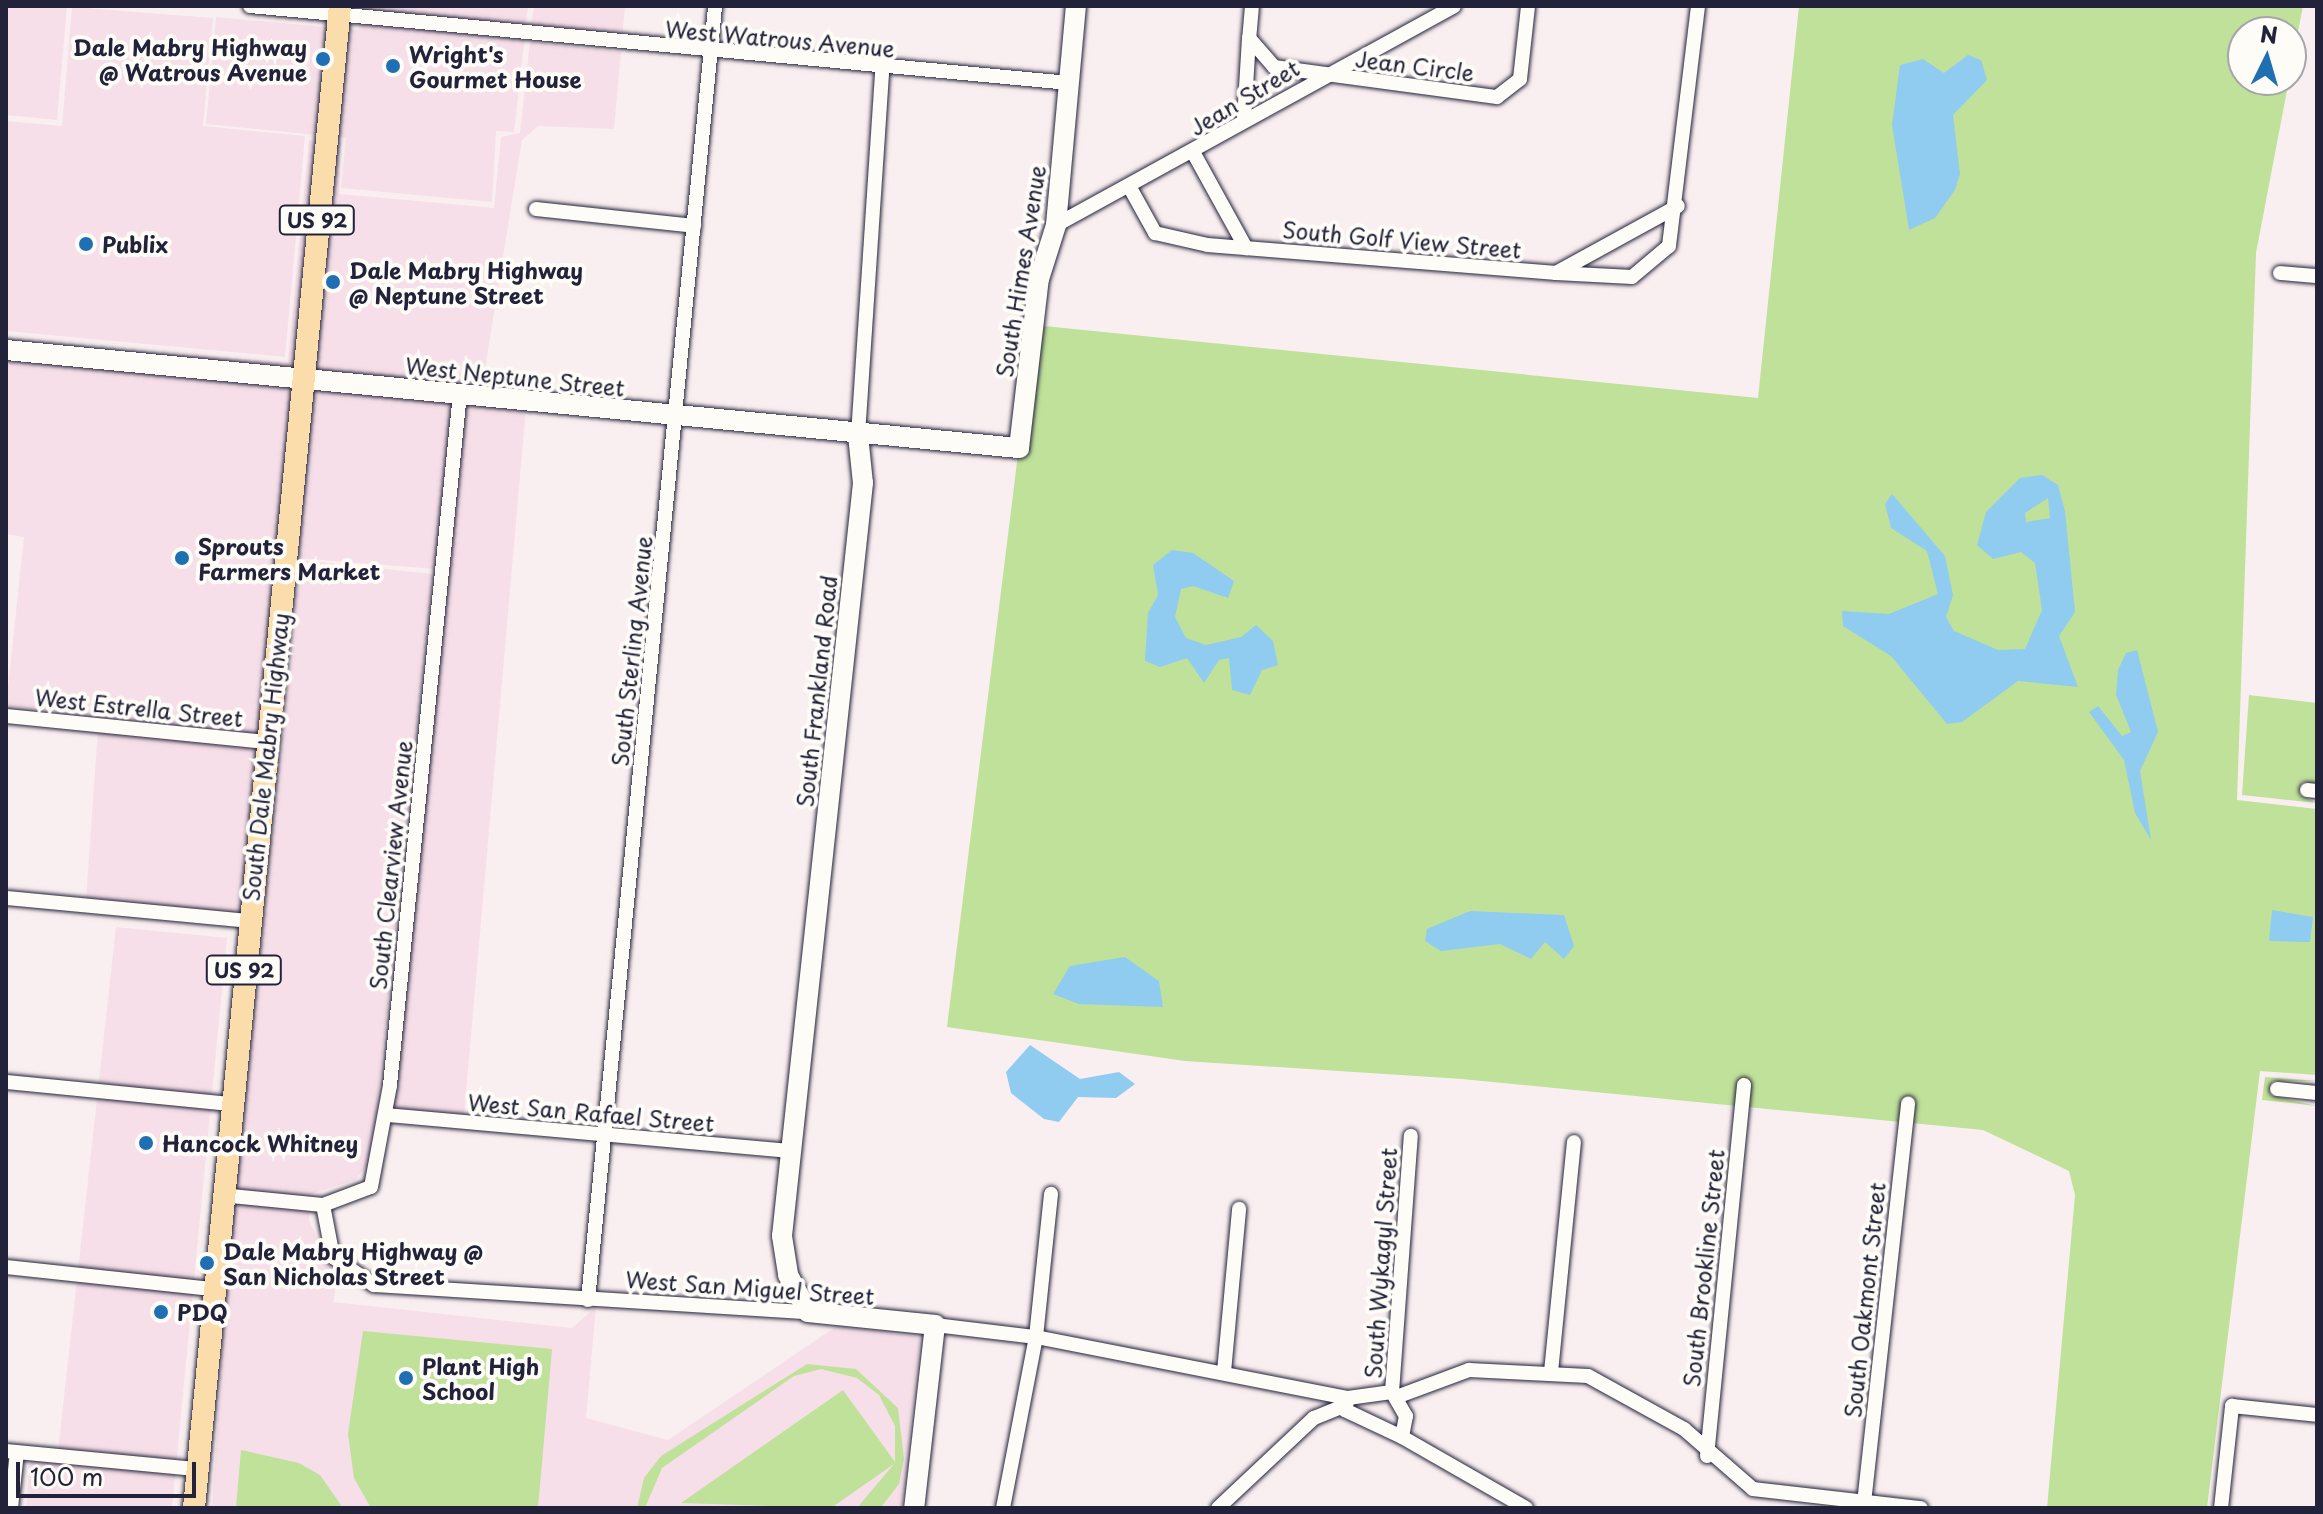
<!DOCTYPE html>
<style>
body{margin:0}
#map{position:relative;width:2323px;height:1514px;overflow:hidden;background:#faeff0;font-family:"Playpen Sans",sans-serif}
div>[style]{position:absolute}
.built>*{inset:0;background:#f6dfe8}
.green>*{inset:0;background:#c0e19a}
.water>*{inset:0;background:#90cbf0}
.roads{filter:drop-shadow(0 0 2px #22223b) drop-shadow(0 0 2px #22223b)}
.street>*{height:14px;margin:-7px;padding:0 7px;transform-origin:7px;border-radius:7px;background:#fdfcf7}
.secondary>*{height:20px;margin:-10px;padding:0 10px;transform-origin:10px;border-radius:10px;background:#fdfcf7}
.primary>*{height:22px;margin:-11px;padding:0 11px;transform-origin:11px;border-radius:11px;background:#faddab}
.dots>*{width:22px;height:22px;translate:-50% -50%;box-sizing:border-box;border:4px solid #fdfcf7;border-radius:50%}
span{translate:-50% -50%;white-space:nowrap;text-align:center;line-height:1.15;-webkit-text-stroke:8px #fdfcf7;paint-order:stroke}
.shield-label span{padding:2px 6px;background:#fdfcf7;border:2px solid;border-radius:6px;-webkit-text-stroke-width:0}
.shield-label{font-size:20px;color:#22223b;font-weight:700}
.street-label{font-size:22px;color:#22223b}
.poi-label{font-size:22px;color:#22223b;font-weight:700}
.right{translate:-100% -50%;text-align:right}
.left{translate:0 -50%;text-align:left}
.frame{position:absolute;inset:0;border:8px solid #22223b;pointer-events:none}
.north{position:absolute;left:2227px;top:16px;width:80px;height:80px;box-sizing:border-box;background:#fdfcf7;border:2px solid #a5a5ac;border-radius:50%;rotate:5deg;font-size:22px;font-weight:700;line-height:32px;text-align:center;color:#22223b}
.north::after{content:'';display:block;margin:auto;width:28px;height:36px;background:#1f6fb2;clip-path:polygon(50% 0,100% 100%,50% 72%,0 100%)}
.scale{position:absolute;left:16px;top:1462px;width:180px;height:36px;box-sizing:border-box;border:4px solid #22223b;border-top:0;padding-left:10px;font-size:24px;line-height:28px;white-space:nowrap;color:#22223b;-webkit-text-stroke:6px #fdfcf7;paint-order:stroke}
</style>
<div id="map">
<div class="built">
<div style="clip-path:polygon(6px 6px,67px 6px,57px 120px,6px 115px)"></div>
<div style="clip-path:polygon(362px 6px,528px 6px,514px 132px,496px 131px,492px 202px,341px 188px,346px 138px,206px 124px,216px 17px,359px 30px)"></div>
<div style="clip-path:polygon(534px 6px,625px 6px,622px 38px,531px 28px)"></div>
<div style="clip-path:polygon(72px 7px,213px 18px,203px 126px,305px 136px,285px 357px,6px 331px,6px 121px,62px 126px)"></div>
<div style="clip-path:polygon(530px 42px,621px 52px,614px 129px,538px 126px,522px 140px,482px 387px,309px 372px,331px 142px,341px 143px,339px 194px,494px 208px,501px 137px,520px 133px)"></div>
<div style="clip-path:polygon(309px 140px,319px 141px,297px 370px,6px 343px,288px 362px)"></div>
<div style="clip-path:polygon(6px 357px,295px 384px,261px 735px,6px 706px,24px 537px,6px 534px)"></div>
<div style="clip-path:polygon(308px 385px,453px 400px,436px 569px,296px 558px,232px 1190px)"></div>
<div style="clip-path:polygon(466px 401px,526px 408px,464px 1116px,393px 1109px)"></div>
<div style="clip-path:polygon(300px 560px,433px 574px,371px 1161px,355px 1180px,311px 1194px,309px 1220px,337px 1282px,333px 1302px,572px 1328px,596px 1307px,586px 1418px,668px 1440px,837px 1326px,920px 1337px,902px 1508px,212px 1508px,226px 1290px)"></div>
<div style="clip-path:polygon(98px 730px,260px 749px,243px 913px,86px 899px)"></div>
<div style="clip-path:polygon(116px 927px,227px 938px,172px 1508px,26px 1508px,30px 1458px,57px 1460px)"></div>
</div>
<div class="green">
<div style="clip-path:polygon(1799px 6px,2303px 6px,2291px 68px,2291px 32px,2243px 32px,2243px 80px,2289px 80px,2256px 253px,2237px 800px,2317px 809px,2317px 1075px,2260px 1071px,2207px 1508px,2047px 1508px,2075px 1195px,2069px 1171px,1983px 1130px,1462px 1079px,1185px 1061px,947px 1027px,1034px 325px,1758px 398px)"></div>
<div style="clip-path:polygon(2249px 695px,2317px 703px,2317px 784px,2302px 782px,2300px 795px,2317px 803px,2242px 795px)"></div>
<div style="clip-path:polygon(2265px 1077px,2317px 1081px,2272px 1081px,2270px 1095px,2317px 1106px,2262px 1100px)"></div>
<div style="clip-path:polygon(363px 1331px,552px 1349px,538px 1508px,371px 1508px,354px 1478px,348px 1434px)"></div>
<div style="clip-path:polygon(807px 1364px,856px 1369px,898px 1408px,904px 1459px,899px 1484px,882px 1506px,857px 1508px,894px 1464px,831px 1508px,681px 1503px,843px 1390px,895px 1462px,895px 1426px,879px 1395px,857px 1378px,821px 1369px,794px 1376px,662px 1468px,645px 1508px,637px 1508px,644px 1478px,661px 1456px)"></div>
<div style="clip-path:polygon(241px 1450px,299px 1463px,320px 1475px,343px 1508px,236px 1508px)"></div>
</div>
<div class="water">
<div style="clip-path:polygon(1968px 55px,1981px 60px,1987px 80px,1953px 115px,1960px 174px,1955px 190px,1935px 218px,1909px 230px,1892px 125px,1900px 65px,1923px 59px,1944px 73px)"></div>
<div style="clip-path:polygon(evenodd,2042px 475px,2058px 485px,2065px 511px,2075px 612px,2059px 636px,2078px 687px,2018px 681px,1962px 722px,1947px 724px,1891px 656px,1843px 626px,1842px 611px,1889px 614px,1938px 594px,1927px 551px,1891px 528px,1885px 504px,1892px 494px,1945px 556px,1953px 595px,1946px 617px,1954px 631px,1998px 650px,2025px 649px,2042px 610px,2035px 563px,2021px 552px,1993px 559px,1977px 545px,1986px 512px,2020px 478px,2042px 475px,2048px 498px,2050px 518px,2026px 522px,2025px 513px,2048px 498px)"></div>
<div style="clip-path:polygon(1172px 550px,1193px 553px,1234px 581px,1228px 598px,1193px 586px,1181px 589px,1175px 617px,1186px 638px,1206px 645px,1241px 637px,1256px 625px,1273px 641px,1278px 665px,1262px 670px,1250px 695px,1232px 690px,1229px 658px,1219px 660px,1204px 683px,1187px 658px,1160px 667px,1145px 661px,1148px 613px,1158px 595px,1153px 565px)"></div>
<div style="clip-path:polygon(2137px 650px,2158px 732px,2140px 771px,2151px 840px,2135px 813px,2124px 760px,2089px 712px,2098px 706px,2122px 736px,2131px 732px,2116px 695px,2118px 670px,2126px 653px)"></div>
<div style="clip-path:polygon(2272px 910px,2313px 917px,2310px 942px,2269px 941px)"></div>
<div style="clip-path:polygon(1470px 911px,1564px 915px,1574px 946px,1564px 959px,1545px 942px,1531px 959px,1500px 944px,1441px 951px,1425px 941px,1427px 929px)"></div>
<div style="clip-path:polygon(1125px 957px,1159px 981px,1163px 1007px,1079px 1004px,1053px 994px,1070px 966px)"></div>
<div style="clip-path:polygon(1030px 1045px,1080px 1079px,1119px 1072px,1135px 1084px,1116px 1098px,1078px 1097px,1059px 1122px,1044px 1119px,1011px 1093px,1006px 1072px)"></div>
</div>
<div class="roads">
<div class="street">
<div style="left:250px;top:6px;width:823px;rotate:5.37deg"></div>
<div style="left:1252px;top:6px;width:32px;rotate:95deg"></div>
<div style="left:1249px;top:38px;width:38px;rotate:49deg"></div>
<div style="left:1274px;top:67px;width:225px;rotate:7.7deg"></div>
<div style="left:1497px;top:97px;width:29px;rotate:-38deg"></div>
<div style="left:1520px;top:79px;width:73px;rotate:-83.7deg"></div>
<div style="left:1244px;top:120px;width:82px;rotate:-86.5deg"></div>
<div style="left:1193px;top:152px;width:110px;rotate:61.1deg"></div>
<div style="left:1129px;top:186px;width:54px;rotate:61deg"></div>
<div style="left:1155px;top:233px;width:54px;rotate:12.8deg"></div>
<div style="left:1208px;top:245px;width:349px;rotate:4.6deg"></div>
<div style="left:1556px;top:273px;width:139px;rotate:-28.8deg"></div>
<div style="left:536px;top:209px;width:159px;rotate:6.1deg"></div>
<div style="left:1056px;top:225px;width:454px;rotate:-28.8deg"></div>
<div style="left:1556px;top:273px;width:76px;rotate:3deg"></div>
<div style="left:1632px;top:277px;width:48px;rotate:-40deg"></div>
<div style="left:1669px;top:246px;width:242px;rotate:-83.1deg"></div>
<div style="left:2280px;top:273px;width:37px;rotate:5deg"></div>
<div style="left:858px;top:435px;width:366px;rotate:-86.2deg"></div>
<div style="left:6px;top:716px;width:262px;rotate:5.7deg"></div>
<div style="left:2307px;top:790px;width:10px;rotate:6deg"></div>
<div style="left:6px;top:898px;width:244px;rotate:5.4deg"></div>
<div style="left:6px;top:1082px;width:226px;rotate:5.6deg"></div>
<div style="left:2277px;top:1089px;width:40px;rotate:5.7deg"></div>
<div style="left:387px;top:1115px;width:406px;rotate:5.1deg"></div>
<div style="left:221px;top:1195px;width:102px;rotate:5.6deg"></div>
<div style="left:323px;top:1205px;width:51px;rotate:-20.6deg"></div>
<div style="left:371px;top:1187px;width:104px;rotate:-79.4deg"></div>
<div style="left:390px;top:1085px;width:695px;rotate:-84.22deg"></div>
<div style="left:323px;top:1205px;width:53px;rotate:79.1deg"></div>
<div style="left:333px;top:1257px;width:50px;rotate:34.3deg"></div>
<div style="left:374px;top:1285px;width:435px;rotate:3.6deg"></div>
<div style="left:6px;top:1267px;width:207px;rotate:6.1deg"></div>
<div style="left:588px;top:1300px;width:1300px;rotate:-84.39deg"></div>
<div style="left:935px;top:1325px;width:102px;rotate:6.8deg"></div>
<div style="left:1036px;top:1337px;width:318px;rotate:11.1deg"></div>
<div style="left:1224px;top:1372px;width:164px;rotate:-84.7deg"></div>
<div style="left:1551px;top:1372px;width:231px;rotate:-84.3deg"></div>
<div style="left:1392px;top:1392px;width:257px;rotate:-85.8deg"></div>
<div style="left:1392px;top:1392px;width:28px;rotate:60deg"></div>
<div style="left:1406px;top:1416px;width:21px;rotate:101deg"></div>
<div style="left:1402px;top:1437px;width:63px;rotate:-154.7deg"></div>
<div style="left:1345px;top:1410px;width:12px;rotate:-76deg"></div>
<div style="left:1348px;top:1398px;width:44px;rotate:-7.8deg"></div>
<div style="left:1399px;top:1396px;width:75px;rotate:-20.4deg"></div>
<div style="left:1469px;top:1370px;width:119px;rotate:2.9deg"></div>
<div style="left:1588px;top:1376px;width:110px;rotate:28.9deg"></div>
<div style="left:1684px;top:1429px;width:91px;rotate:41deg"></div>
<div style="left:1753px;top:1489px;width:169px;rotate:6.5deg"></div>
<div style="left:1402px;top:1437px;width:143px;rotate:29.8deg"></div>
<div style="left:6px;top:1451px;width:193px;rotate:5.4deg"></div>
<div style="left:1707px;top:1456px;width:373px;rotate:-84.3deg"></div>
<div style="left:1864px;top:1503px;width:402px;rotate:-83.7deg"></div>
<div style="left:11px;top:1508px;width:56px;rotate:-83.9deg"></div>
<div style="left:1003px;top:1508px;width:174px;rotate:-79.1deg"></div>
<div style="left:1036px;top:1337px;width:144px;rotate:-84deg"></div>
<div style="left:1218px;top:1508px;width:132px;rotate:-43.2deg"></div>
<div style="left:1314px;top:1418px;width:32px;rotate:-22deg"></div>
<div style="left:2221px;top:1508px;width:103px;rotate:-83.8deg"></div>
<div style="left:2232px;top:1406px;width:85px;rotate:6deg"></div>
</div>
<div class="secondary">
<div style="left:6px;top:350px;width:1018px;rotate:5.53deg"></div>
<div style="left:1019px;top:448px;width:170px;rotate:-83.3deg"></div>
<div style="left:1039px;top:279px;width:57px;rotate:-72.5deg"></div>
<div style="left:1056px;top:225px;width:220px;rotate:-84.8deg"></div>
<div style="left:858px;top:435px;width:48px;rotate:84.1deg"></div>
<div style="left:863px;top:483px;width:757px;rotate:96.14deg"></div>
<div style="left:782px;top:1236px;width:39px;rotate:81deg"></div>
<div style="left:788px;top:1275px;width:42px;rotate:61.6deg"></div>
<div style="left:808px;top:1312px;width:128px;rotate:5.8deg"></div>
<div style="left:935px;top:1325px;width:184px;rotate:96.5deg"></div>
</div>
<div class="primary">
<div style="left:194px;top:1508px;width:1509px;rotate:-84.45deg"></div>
</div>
</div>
<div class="dots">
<div style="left:323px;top:59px;background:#1f6fb2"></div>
<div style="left:393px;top:66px;background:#1f6fb2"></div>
<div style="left:86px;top:244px;background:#1f6fb2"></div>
<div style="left:333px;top:282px;background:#1f6fb2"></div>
<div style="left:182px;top:558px;background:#1f6fb2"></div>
<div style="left:146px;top:1143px;background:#1f6fb2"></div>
<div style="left:207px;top:1263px;background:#1f6fb2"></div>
<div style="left:161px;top:1312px;background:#1f6fb2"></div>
<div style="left:406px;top:1378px;background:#1f6fb2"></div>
</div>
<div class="shield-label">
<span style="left:317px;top:220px">US 92</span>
<span style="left:244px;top:970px">US 92</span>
</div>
<div class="street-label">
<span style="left:780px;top:38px;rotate:5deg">West Watrous Avenue</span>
<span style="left:1415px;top:65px;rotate:7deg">Jean Circle</span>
<span style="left:1244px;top:97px;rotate:-31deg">Jean Street</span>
<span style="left:1402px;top:239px;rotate:5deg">South Golf View Street</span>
<span style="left:1020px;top:271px;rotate:-81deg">South Himes Avenue</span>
<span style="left:515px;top:376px;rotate:6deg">West Neptune Street</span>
<span style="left:631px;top:651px;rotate:-84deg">South Sterling Avenue</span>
<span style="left:816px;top:691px;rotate:-84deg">South Frankland Road</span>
<span style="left:139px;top:707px;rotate:6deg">West Estrella Street</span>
<span style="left:265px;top:757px;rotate:-84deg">South Dale Mabry Highway</span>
<span style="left:390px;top:865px;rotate:-84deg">South Clearview Avenue</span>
<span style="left:591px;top:1112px;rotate:5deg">West San Rafael Street</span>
<span style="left:1380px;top:1263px;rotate:-86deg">South Wykagyl Street</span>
<span style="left:1703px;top:1268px;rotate:-84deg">South Brookline Street</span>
<span style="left:750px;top:1287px;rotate:4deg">West San Miguel Street</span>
<span style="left:1864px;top:1300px;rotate:-84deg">South Oakmont Street</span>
</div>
<div class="poi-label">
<span class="right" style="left:307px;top:59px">Dale Mabry Highway<br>@ Watrous Avenue</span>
<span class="left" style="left:409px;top:66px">Wright's<br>Gourmet House</span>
<span class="left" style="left:102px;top:244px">Publix</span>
<span class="left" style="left:349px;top:282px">Dale Mabry Highway<br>@ Neptune Street</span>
<span class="left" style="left:198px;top:558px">Sprouts<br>Farmers Market</span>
<span class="left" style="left:162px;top:1143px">Hancock Whitney</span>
<span class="left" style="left:223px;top:1263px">Dale Mabry Highway @<br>San Nicholas Street</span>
<span class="left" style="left:177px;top:1312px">PDQ</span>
<span class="left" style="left:422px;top:1378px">Plant High<br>School</span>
</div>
<div class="frame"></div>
<div class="north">N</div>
<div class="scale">100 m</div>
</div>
